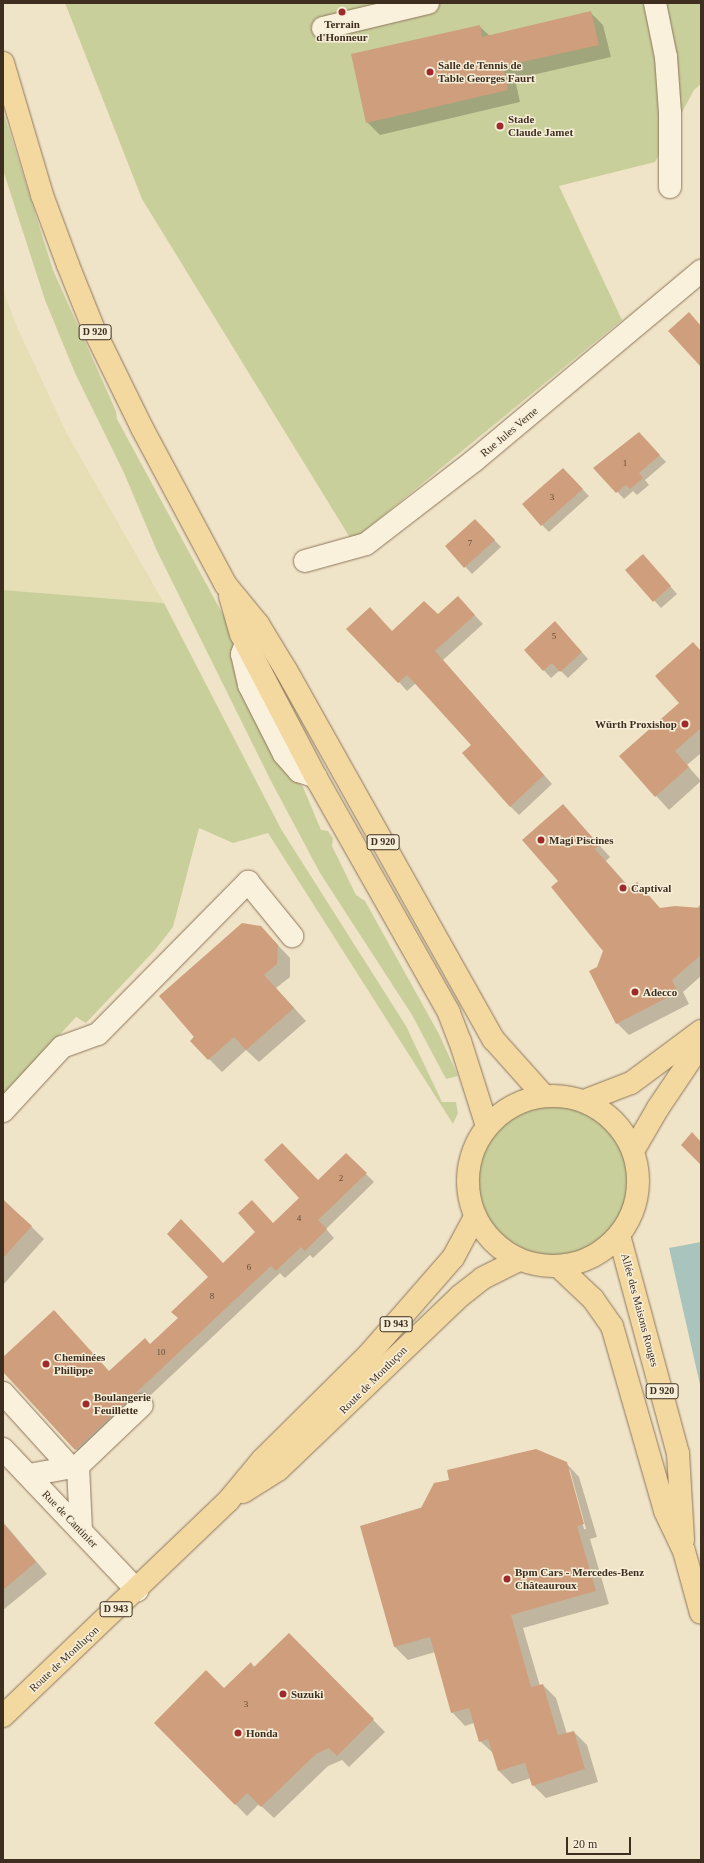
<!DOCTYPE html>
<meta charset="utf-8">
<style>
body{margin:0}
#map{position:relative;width:704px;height:1863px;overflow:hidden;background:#f0e4c8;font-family:Georgia,serif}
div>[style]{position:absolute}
.farmland>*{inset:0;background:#e6deb5}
.green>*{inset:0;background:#c9cf9b}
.round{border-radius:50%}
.water>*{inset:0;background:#a9c4bc}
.shadow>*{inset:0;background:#0003}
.building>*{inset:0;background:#cf9f7d}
.roads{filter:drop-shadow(0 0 1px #8d765c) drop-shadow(0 0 1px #8d765c)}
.minor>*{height:22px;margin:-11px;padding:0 11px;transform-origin:11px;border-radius:11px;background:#faf1dc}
.major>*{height:22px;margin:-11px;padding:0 11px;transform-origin:11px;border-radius:11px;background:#f3d9a0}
.major>.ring{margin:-11px;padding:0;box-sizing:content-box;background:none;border:22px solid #f3d9a0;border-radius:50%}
.dots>*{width:11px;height:11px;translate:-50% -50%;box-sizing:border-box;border:2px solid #f7eed8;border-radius:50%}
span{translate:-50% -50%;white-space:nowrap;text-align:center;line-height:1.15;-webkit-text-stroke:3px #f7eed8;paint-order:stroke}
.number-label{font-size:9px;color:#624a37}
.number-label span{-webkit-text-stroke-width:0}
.shield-label span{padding:1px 3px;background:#f7eed8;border:1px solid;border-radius:3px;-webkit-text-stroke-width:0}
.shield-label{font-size:10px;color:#3d2e20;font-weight:700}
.poi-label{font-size:11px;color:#3d2e20;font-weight:700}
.left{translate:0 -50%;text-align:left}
.right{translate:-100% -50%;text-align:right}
.street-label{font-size:11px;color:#3d2e20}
.frame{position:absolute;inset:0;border:4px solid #3d2e20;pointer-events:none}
.scale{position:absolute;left:566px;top:1837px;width:65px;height:18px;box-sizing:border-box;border:2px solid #3d2e20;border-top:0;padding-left:5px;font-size:12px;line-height:14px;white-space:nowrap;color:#3d2e20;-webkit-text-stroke:3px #f7eed8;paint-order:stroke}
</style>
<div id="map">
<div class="farmland">
<div style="clip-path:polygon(3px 290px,17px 327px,66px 432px,164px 603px,3px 590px)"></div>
</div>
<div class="green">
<div style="clip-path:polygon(65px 3px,701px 3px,701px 84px,694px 90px,655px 162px,559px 186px,622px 320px,352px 541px,142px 199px)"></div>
<div style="clip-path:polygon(3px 111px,53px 270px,116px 411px,117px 419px,228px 624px,242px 678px,269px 746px,303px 787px,321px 830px,328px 831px,333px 838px,332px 846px,356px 895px,365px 901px,439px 1034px,458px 1076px,446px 1079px,412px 1015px,320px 873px,271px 781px,157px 551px,124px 473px,75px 373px,45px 300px,3px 170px)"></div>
<div style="clip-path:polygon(3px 590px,164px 603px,281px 829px,406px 1026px,442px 1102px,456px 1102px,458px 1113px,453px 1124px,268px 833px,233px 843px,199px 828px,173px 927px,155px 950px,86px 1023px,76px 1017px,3px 1097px)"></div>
<div class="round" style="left:468px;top:1096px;width:170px;height:170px"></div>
</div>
<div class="water">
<div style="clip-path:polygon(701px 1242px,701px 1389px,669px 1248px)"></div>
</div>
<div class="shadow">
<div style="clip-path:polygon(591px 13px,603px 25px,611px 57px,515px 79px,520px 102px,380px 135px,367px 122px,479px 26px,490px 36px)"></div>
<div style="clip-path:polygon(645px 440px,666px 462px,645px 480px,649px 485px,637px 495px,633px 491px,624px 499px,595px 468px)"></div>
<div style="clip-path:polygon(570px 476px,589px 496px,549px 532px,542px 525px)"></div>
<div style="clip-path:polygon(482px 527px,501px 547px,472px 574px,446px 546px)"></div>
<div style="clip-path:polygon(650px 563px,677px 594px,661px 608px,627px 570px)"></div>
<div style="clip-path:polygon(466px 606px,483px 624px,443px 660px,552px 784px,519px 815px,510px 806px,473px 745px,416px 683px,407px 691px,399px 682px,392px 632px)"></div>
<div style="clip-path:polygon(562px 630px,588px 659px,568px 678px,560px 670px,551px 678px,525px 650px)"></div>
<div style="clip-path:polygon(701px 651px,701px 753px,687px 765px,701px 781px,669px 810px,620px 756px,680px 703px)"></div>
<div style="clip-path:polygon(563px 805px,610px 857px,606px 861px,631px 889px,661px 909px,696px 909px,701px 904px,701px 976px,683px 992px,689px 1004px,629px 1035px,617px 1023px,598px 968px,604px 950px,559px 881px)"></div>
<div style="clip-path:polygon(261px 927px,290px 958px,290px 977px,276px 988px,306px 1021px,259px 1062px,246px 1050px,222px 1072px,191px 1041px)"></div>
<div style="clip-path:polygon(346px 1154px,374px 1182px,326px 1229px,334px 1238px,313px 1258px,310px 1255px,285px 1278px,280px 1273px,84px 1458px,3px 1370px,3px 1358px,110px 1372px,150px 1345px,179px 1318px,223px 1264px,273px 1224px)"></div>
<div style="clip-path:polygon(3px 1199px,44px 1239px,3px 1285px)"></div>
<div style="clip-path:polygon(evenodd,566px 1463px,579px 1477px,597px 1537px,590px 1539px,609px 1604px,523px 1628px,540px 1686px,543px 1685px,556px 1698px,567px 1734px,574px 1732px,587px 1745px,598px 1782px,546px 1798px,533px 1785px,531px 1778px,512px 1784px,499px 1771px,494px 1754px,480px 1741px,474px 1723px,465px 1726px,452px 1712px,435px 1652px,408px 1660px,395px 1647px,361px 1526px,566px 1463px,568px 1470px,570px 1470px,586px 1529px,584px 1529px,568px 1470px)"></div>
<div style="clip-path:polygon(3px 1522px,47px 1574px,3px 1610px)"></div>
<div style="clip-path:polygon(289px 1634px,385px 1732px,349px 1767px,342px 1760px,328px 1766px,274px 1818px,259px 1804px,247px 1816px,156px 1723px,224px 1690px,251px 1663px,255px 1667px)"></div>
</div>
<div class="building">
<div style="clip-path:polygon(591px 11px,599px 45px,503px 66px,508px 90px,366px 123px,351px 54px,480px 25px,482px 37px)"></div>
<div style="clip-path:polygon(689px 312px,701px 326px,701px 367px,668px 331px)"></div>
<div style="clip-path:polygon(639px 432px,660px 455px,639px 473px,643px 478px,630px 489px,626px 485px,616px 493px,593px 468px)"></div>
<div style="clip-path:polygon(563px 468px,583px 489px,541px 526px,522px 504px)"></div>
<div style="clip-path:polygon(475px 519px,495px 540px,464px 568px,445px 546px)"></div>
<div style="clip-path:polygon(643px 554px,671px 586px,653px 602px,625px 570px)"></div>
<div style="clip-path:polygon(458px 596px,475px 615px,435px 651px,544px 775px,510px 807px,462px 753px,471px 745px,431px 701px,407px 675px,398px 683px,346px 629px,370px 607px,392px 631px,424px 601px,438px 614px)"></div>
<div style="clip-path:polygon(555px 621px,582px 652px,560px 672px,552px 663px,543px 671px,524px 650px)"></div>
<div style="clip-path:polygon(693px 642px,701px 651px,701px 728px,675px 751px,689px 767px,655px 797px,619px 756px,679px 703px,655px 676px)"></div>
<div style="clip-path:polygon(563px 804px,599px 845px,595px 849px,630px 889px,637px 882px,660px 908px,675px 906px,701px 908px,701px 955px,672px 980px,678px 992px,616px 1024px,589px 971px,597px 967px,603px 951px,551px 887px,558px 881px,522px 840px)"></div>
<div style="clip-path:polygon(242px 923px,261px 926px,278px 945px,277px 964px,264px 975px,294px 1008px,246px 1050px,234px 1037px,208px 1060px,190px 1041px,194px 1037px,159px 996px)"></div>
<div style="clip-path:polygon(692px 1132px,701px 1142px,701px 1165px,681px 1145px)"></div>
<div style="clip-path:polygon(282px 1143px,318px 1180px,346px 1153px,367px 1173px,318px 1220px,327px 1229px,305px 1251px,301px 1247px,276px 1271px,271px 1266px,75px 1450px,3px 1372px,3px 1357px,54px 1310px,109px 1371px,145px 1338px,150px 1344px,178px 1318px,171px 1312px,208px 1277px,167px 1234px,181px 1219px,223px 1263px,255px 1232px,238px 1213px,252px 1200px,273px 1223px,299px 1198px,264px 1160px)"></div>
<div style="clip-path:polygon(3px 1200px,32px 1226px,3px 1258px)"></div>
<div style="clip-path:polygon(536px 1449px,567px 1462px,584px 1524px,577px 1526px,596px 1591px,511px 1615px,531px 1687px,543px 1684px,558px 1735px,574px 1731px,585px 1769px,532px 1786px,525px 1763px,498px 1771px,488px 1739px,479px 1742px,469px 1708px,451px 1713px,430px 1637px,394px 1647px,360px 1526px,421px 1508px,434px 1483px,449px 1480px,447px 1470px)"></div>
<div style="clip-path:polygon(3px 1523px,36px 1562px,3px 1590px)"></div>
<div style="clip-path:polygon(289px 1633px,374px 1719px,337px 1756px,329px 1748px,316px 1754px,261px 1807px,247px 1793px,235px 1805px,154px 1723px,206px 1670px,224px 1688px,251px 1662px,253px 1668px)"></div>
</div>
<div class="roads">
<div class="minor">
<div style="left:655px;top:3px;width:55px;rotate:78.5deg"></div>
<div style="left:666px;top:57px;width:56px;rotate:85.9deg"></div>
<div style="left:670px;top:113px;width:74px;rotate:90deg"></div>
<div style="left:323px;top:28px;width:108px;rotate:-13.4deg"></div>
<div style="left:305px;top:561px;width:63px;rotate:-15.6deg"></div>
<div style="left:366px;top:544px;width:138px;rotate:-37.6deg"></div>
<div style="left:475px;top:460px;width:295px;rotate:-39.9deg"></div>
<div style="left:246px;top:643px;width:12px;rotate:110deg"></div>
<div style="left:242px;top:654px;width:32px;rotate:77deg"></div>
<div style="left:249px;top:685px;width:77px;rotate:63.1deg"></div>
<div style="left:284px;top:754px;width:23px;rotate:49deg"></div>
<div style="left:299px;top:771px;width:18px;rotate:19deg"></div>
<div style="left:3px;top:1111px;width:87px;rotate:-47.3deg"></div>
<div style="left:62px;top:1047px;width:38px;rotate:-20deg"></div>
<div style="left:98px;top:1034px;width:214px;rotate:-45.4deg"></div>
<div style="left:248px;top:882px;width:70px;rotate:50.8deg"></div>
<div style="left:3px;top:1393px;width:100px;rotate:47.8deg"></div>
<div style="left:3px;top:1449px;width:195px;rotate:46.5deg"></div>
<div style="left:29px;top:1475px;width:50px;rotate:-10.4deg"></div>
<div style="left:81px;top:1530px;width:64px;rotate:-92.7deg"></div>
<div style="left:78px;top:1466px;width:88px;rotate:-43.6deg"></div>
</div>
<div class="major">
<div style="left:3px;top:63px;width:138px;rotate:73.5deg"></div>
<div style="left:42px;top:195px;width:75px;rotate:69.6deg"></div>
<div style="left:68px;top:265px;width:72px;rotate:68.1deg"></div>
<div style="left:95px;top:332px;width:107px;rotate:63.9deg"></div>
<div style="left:142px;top:428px;width:178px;rotate:61.9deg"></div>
<div style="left:226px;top:585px;width:50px;rotate:50.6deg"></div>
<div style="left:258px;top:624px;width:54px;rotate:58.7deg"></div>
<div style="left:286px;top:670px;width:424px;rotate:60.7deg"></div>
<div style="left:494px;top:1040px;width:75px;rotate:48.2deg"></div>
<div style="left:230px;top:596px;width:40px;rotate:74deg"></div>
<div style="left:241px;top:634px;width:166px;rotate:62.4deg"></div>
<div style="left:318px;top:781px;width:266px;rotate:60.5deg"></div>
<div style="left:449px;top:1013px;width:30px;rotate:69deg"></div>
<div style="left:460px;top:1041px;width:89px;rotate:72.4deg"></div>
<div class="ring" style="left:468px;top:1096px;width:148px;height:148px"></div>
<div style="left:584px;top:1101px;width:50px;rotate:-21deg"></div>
<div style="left:631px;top:1083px;width:87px;rotate:-36.6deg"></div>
<div style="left:633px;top:1151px;width:50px;rotate:-59.8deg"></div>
<div style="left:658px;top:1108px;width:77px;rotate:-56.1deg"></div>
<div style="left:619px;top:1235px;width:226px;rotate:74.9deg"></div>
<div style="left:678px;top:1453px;width:87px;rotate:86.7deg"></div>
<div style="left:558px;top:1266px;width:48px;rotate:43.3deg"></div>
<div style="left:593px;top:1299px;width:33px;rotate:55deg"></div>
<div style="left:612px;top:1326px;width:192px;rotate:74deg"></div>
<div style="left:665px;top:1511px;width:44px;rotate:64.6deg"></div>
<div style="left:684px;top:1551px;width:64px;rotate:74.7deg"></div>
<div style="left:243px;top:1492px;width:41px;rotate:-32.2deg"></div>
<div style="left:278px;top:1470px;width:252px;rotate:-43.7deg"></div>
<div style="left:460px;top:1296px;width:29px;rotate:-38deg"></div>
<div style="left:483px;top:1278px;width:40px;rotate:-26.6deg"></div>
<div style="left:3px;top:1716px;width:311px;rotate:-43.7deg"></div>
<div style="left:228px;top:1501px;width:53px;rotate:-50.3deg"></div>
<div style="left:262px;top:1460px;width:152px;rotate:-44.7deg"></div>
<div style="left:370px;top:1353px;width:126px;rotate:-48.9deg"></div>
<div style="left:453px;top:1258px;width:47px;rotate:-61.8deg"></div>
</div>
</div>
<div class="dots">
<div style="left:342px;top:12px;background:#9e2a2b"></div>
<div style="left:430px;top:72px;background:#9e2a2b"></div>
<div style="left:500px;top:126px;background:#9e2a2b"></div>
<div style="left:685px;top:724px;background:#9e2a2b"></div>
<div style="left:541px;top:840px;background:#9e2a2b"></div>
<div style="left:623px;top:888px;background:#9e2a2b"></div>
<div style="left:635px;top:992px;background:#9e2a2b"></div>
<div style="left:46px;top:1364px;background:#9e2a2b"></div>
<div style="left:86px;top:1404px;background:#9e2a2b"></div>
<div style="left:507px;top:1579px;background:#9e2a2b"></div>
<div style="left:283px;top:1694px;background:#9e2a2b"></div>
<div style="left:238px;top:1733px;background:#9e2a2b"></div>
</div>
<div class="number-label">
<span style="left:625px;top:463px">1</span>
<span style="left:552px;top:497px">3</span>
<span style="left:470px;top:543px">7</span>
<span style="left:554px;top:636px">5</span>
<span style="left:341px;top:1178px">2</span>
<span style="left:299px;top:1218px">4</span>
<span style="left:249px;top:1267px">6</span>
<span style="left:212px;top:1296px">8</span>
<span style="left:161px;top:1352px">10</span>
<span style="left:246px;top:1704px">3</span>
</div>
<div class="shield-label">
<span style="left:95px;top:332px">D 920</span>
<span style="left:383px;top:842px">D 920</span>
<span style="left:396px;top:1324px">D 943</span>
<span style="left:662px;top:1391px">D 920</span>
<span style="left:116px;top:1609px">D 943</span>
</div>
<div class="poi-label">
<span style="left:342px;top:31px">Terrain<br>d'Honneur</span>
<span class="left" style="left:438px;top:72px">Salle de Tennis de<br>Table Georges Faurt</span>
<span class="left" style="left:508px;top:126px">Stade<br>Claude Jamet</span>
<span class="right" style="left:677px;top:724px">Würth Proxishop</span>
<span class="left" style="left:549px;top:840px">Magi Piscines</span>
<span class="left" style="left:631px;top:888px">Captival</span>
<span class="left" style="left:643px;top:992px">Adecco</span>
<span class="left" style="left:54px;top:1364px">Cheminées<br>Philippe</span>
<span class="left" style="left:94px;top:1404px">Boulangerie<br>Feuillette</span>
<span class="left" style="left:515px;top:1579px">Bpm Cars - Mercedes-Benz<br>Châteauroux</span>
<span class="left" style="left:291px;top:1694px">Suzuki</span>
<span class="left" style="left:246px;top:1733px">Honda</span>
</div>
<div class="street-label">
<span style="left:509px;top:432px;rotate:-40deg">Rue Jules Verne</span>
<span style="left:640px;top:1310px;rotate:75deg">Allée des Maisons Rouges</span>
<span style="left:373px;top:1380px;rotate:-45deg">Route de Montluçon</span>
<span style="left:70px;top:1519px;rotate:46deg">Rue de Cantinier</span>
<span style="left:64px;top:1659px;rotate:-43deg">Route de Montluçon</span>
</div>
<div class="frame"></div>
<div class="scale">20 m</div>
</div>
